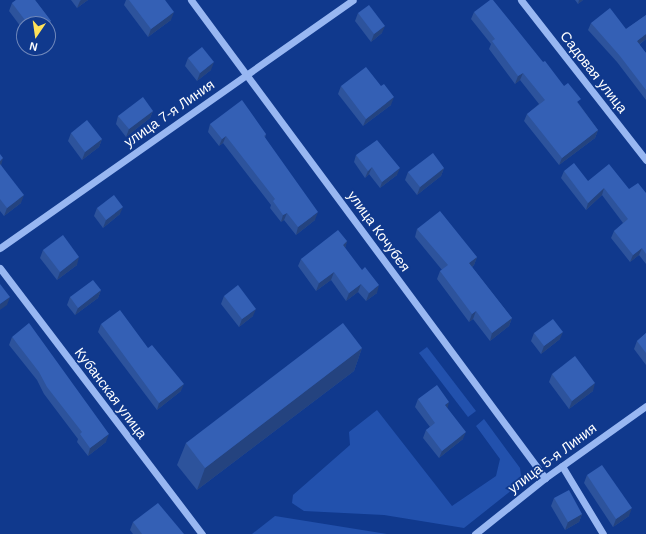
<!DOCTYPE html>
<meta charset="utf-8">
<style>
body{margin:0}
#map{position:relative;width:646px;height:534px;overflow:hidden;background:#10398d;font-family:Arial,sans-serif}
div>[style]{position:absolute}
.green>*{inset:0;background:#2251ad}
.minor>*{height:7px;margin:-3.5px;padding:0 3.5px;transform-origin:3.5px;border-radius:3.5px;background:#98b7f2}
.wall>*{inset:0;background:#2d539c}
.shaded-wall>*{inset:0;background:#24437f}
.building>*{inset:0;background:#3460b5}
span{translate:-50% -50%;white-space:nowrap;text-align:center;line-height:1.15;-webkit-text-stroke:3.5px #10398d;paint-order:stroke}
.street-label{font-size:14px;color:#fff}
.north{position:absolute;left:16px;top:16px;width:40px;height:40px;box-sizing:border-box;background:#10398d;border:1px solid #7088bb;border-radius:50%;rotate:193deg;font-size:11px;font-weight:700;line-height:16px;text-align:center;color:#fff}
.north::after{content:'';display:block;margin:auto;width:14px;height:18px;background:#ffe159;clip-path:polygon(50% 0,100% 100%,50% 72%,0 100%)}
</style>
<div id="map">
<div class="green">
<div style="clip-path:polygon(427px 347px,476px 411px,468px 417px,419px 353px)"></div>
<div style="clip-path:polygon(377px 410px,452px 506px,496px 476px,500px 459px,476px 426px,484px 419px,520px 468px,522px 482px,464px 528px,384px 515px,304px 511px,292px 503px,293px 495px,350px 445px,349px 432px)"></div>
<div style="clip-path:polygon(275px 516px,387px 534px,252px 534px)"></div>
</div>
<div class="minor">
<div style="left:191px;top:0;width:595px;rotate:53.48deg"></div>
<div style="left:521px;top:0;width:203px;rotate:52deg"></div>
<div style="left:0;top:248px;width:431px;rotate:-35.1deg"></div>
<div style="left:0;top:268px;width:334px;rotate:52.8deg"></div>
<div style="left:562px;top:466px;width:79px;rotate:58.9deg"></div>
<div style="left:475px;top:534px;width:90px;rotate:-38.7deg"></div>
<div style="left:545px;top:478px;width:124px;rotate:-35.5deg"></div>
</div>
<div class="wall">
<div style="clip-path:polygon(16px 0,35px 0,51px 21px,48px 29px,48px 24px,24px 24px,24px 31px,9px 11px,12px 3px)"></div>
<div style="clip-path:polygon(71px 0,88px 0,77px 8px)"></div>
<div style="clip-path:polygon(126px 0,165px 0,171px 20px,148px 37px,124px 5px)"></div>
<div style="clip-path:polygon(575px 0,583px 0,578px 4px)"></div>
<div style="clip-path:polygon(474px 12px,543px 62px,579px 104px,598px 130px,595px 138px,559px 165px,524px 121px,527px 114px,539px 104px,520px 80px,515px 84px,489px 49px,491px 44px,471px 19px)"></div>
<div style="clip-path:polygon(358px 13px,382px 33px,371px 42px,355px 21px)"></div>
<div style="clip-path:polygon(646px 15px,646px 39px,639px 45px,646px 53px,646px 100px,617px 62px,588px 30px,591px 23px,626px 29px)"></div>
<div style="clip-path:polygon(188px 58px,211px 70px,197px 81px,185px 66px)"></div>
<div style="clip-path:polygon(341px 86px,391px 105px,363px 126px,338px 94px)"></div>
<div style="clip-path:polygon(153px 111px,150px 118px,126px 137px,116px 124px,118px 116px)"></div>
<div style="clip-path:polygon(210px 124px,266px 134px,265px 138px,315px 220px,296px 235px,284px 220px,281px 222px,270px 208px,271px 205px,223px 143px,219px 146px,208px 132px)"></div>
<div style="clip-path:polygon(71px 133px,102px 139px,99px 147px,82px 160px,68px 141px)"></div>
<div style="clip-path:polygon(0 154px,1px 165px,21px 203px,4px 216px,0 211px)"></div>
<div style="clip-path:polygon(356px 155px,397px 175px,380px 188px,369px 174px,365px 178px,354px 162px)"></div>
<div style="clip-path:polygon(444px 168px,441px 176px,417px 195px,405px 180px,408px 172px)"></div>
<div style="clip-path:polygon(564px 171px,588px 181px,646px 193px,646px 264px,639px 255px,630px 262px,611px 238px,614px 231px,623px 223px,602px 195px,586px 210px,561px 178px)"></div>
<div style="clip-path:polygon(97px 208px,120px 214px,103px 228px,94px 216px)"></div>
<div style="clip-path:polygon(417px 229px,477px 257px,474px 265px,472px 267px,512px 318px,509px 326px,490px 341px,473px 319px,469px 322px,437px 279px,440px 271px,442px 270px,415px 237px)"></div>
<div style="clip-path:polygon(347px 241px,345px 248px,377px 293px,366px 301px,358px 292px,346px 301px,331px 280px,316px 291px,298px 266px,301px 259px)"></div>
<div style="clip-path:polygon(43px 250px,77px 265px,57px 280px,40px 258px)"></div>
<div style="clip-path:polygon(101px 290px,98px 298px,75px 315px,67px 305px,70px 297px)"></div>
<div style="clip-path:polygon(224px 296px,253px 316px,239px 327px,221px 304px)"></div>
<div style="clip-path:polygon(101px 324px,181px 391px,157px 410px,98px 332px)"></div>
<div style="clip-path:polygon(534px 333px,560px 339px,541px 354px,531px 341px)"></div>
<div style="clip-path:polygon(646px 333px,646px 365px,634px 349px,637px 341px)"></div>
<div style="clip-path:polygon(12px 337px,106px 442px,88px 456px,77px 442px,78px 439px,44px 394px,37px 380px,9px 345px)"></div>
<div style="clip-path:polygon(362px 348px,354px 371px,197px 490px,177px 465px,186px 443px)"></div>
<div style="clip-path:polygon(552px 374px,593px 391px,569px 409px,549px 382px)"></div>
<div style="clip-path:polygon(418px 399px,447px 408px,463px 439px,439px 458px,423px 438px,426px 430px,430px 427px,415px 407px)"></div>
<div style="clip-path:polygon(587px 475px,629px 516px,613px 527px,584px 483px)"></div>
<div style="clip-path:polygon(554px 498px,582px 514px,579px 522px,565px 530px,551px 506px)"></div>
<div style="clip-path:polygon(133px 522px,184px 534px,133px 534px,130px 530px)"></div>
</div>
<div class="shaded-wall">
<div style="clip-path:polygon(81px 0,88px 0,77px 8px,80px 1px)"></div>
<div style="clip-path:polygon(579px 0,583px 0,578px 4px)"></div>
<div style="clip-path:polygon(174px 12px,171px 20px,148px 37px,151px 29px)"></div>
<div style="clip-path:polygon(51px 21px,48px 29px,48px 24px,47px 24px)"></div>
<div style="clip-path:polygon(385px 26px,382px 33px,371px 42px,374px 34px)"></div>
<div style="clip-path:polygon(646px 34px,646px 39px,634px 48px,637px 41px)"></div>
<div style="clip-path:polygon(214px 62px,211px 70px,197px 81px,200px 73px)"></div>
<div style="clip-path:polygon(523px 73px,520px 80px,515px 84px,518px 76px)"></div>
<div style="clip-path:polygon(394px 97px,391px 105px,363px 126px,366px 119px)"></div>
<div style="clip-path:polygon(153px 111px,150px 118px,126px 137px,129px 129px)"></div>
<div style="clip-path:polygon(598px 130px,595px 138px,559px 165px,562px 158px)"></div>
<div style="clip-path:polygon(226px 136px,223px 143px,219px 146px,222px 139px)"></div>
<div style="clip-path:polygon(102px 139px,99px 147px,82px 160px,85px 152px)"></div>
<div style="clip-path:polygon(3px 158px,1px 166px,0 166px,0 161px)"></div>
<div style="clip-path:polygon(372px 167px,369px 174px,365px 178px,368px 171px)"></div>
<div style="clip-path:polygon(400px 168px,397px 175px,380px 188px,382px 182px)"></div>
<div style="clip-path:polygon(444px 168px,441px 176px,417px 195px,420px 187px)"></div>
<div style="clip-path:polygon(604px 188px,602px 195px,586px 210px,588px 203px)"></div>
<div style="clip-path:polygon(24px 195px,21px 203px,4px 216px,7px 208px)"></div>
<div style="clip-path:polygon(123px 207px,120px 214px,103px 228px,106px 220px)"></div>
<div style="clip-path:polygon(318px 212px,315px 220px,296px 235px,298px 227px)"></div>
<div style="clip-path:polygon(287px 213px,284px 220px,281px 222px,283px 215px)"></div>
<div style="clip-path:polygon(347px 241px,345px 249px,343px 245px)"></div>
<div style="clip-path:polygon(642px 248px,639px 255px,630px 262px,633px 255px)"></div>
<div style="clip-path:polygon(79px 257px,77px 265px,57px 280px,60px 272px)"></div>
<div style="clip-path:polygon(477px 257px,474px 265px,466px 271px,469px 263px)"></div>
<div style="clip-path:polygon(334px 272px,331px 280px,316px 291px,319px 283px)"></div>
<div style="clip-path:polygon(361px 284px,358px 292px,346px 301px,349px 293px)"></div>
<div style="clip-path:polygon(379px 285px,377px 293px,366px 301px,369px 293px)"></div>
<div style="clip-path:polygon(101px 290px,98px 298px,75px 315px,78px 308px)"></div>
<div style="clip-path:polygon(10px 297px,7px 305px,0 310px,0 304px)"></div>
<div style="clip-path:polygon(256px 309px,253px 316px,239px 327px,242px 319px)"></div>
<div style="clip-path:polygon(476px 311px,473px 319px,469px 322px,472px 314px)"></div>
<div style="clip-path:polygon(512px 318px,509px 326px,490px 341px,492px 333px)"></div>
<div style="clip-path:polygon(563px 332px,560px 339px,541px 354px,544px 346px)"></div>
<div style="clip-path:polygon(362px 348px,354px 371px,197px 490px,205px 468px)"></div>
<div style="clip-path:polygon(595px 383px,593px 391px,569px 409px,572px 401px)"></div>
<div style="clip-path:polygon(184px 384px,181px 391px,157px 410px,159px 403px)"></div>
<div style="clip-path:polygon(449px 402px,447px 410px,445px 405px)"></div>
<div style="clip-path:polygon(466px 432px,463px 439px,439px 458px,442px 451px)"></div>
<div style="clip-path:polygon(109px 434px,106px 442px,88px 456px,90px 448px)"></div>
<div style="clip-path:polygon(632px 508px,629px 516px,613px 527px,616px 519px)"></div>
<div style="clip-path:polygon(582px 514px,579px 522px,565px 530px,568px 522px)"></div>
</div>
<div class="building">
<div style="clip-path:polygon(16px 0,35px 0,51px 21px,47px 24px,28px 24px,12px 3px)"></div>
<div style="clip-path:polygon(129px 0,165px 0,174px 12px,151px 29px)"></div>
<div style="clip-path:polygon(490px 0,493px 0,543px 62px,545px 61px,564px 86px,568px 83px,581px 99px,577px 102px,598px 130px,562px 158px,527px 114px,545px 100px,523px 73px,518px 76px,492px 41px,495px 39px,474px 12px)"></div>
<div style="clip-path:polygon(369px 5px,385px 26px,374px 34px,358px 13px)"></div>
<div style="clip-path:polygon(610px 8px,626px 29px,646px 15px,646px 34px,637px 41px,646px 53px,646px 90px,620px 56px,591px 23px)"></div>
<div style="clip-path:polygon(202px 47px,214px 62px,200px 73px,188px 58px)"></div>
<div style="clip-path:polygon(366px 67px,381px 86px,384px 84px,394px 97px,366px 119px,341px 86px)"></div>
<div style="clip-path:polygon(143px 97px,153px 111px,129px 129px,118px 116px)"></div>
<div style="clip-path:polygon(242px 100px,266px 134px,264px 136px,318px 212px,298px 227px,287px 213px,283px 215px,273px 201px,275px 199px,226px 136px,222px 139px,210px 124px)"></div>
<div style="clip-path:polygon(87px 120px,102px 139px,85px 152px,71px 133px)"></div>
<div style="clip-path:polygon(377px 140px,400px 168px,382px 182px,372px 167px,368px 171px,356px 155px)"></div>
<div style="clip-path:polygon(433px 153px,444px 168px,420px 187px,408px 172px)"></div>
<div style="clip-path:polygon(0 154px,3px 158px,0 161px)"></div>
<div style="clip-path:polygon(574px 163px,588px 181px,609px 164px,629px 189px,638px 183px,646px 193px,646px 254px,642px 248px,633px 255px,614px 231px,628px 219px,604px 188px,588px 203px,564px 171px)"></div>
<div style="clip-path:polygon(0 164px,24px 195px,7px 208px,0 199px)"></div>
<div style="clip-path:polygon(114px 195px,123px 207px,106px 220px,97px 208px)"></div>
<div style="clip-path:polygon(440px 211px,477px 257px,469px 263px,512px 318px,492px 333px,476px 311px,472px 314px,440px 271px,448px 265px,417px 229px)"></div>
<div style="clip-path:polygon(338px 230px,347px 241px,343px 245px,362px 270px,365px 267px,379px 285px,369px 293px,361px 284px,349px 293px,334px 272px,319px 283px,301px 259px)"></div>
<div style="clip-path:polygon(63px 235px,79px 257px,60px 272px,43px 250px)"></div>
<div style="clip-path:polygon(93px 280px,101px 290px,78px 308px,70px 297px)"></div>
<div style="clip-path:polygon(0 284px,10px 297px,0 304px)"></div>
<div style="clip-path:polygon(238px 285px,256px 309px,242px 319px,224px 296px)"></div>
<div style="clip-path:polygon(120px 310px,148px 348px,152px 345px,184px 384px,159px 403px,101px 324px)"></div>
<div style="clip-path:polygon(553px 319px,563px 332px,544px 346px,534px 333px)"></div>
<div style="clip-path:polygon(29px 323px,109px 434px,90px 448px,80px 434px,82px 432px,47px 387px,39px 372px,12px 337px)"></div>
<div style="clip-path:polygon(343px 323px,362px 348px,205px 468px,186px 443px)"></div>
<div style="clip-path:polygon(646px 333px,646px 353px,637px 341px)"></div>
<div style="clip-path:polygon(575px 356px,595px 383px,572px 401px,552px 374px)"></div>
<div style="clip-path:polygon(437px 385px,449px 402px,445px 405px,466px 432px,442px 451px,426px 430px,435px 423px,418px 399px)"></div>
<div style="clip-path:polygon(602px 465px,632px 508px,616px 519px,587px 475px)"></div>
<div style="clip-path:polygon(569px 490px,582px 514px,568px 522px,554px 498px)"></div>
<div style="clip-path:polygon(158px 503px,184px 534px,142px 534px,133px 522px)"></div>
</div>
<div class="street-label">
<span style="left:594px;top:72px;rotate:52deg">Садовая улица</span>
<span style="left:169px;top:113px;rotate:-35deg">улица 7-я Линия</span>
<span style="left:379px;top:231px;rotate:54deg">улица Кочубея</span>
<span style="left:111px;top:393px;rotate:53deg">Кубанская улица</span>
<span style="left:552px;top:458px;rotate:-37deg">улица 5-я Линия</span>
</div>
<div class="north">N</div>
</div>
